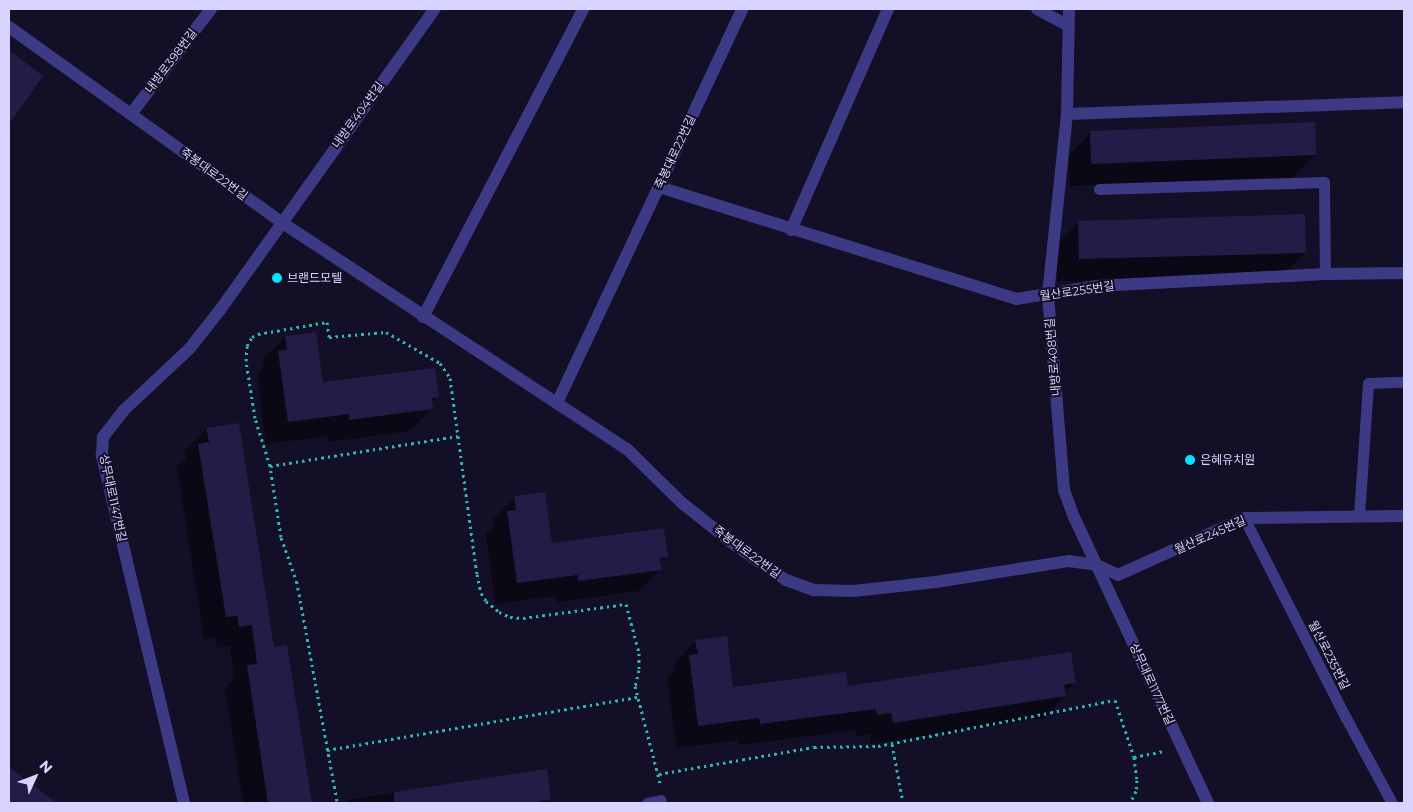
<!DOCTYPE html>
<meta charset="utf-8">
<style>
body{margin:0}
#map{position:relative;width:1413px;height:812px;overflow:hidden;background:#130f26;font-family:Montserrat,"Noto Sans KR",sans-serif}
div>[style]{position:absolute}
.shadow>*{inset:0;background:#0007}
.building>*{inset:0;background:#241b47}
.path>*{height:3px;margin-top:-1.5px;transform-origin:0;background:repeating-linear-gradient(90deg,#2fb8b0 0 2.5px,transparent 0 6.5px)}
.service>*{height:11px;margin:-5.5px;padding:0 5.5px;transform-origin:5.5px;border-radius:5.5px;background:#3d3a85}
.minor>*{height:12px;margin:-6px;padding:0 6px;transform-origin:6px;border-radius:6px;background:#3d3a85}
.dots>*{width:14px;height:14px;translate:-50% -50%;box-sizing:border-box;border:2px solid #130f26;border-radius:50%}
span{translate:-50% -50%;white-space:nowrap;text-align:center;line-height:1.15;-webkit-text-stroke:4px #130f26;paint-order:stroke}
.street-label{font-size:12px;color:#d9d4ff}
.poi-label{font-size:12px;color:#d9d4ff}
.left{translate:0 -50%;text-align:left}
.frame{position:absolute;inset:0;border:10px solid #d9d4ff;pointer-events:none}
.north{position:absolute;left:10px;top:752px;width:50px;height:50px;-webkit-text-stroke:4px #130f26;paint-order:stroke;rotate:47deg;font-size:14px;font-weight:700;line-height:20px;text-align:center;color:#d9d4ff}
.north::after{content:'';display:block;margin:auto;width:18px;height:22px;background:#d9d4ff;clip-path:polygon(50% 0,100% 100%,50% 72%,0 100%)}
</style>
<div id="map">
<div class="shadow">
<div style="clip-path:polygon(9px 52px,42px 76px,9px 121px)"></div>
<div style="clip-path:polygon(1091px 132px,1315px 155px,1293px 177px,1070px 186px,1069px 155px)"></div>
<div style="clip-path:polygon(1079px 222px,1305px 253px,1283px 275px,1057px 281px,1057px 244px)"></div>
<div style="clip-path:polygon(285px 337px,322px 384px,437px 396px,431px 403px,432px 409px,410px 431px,328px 442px,327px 436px,266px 444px,257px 374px,264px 367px,263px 359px)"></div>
<div style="clip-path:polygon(207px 429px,273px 648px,286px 646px,310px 803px,243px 803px,225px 688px,234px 679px,230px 646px,217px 648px,215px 637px,204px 639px,177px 467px,186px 458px,185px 451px)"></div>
<div style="clip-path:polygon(515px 498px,550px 544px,666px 556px,660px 563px,661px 569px,639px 591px,557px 602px,556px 596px,495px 604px,486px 534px,494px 526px,492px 520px)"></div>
<div style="clip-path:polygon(696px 641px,732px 688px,1074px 683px,1064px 693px,1065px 696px,1043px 718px,871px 744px,870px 734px,856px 736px,855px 730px,738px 745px,737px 740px,677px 748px,667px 678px,675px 670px,674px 663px)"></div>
<div style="clip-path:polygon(546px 770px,550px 799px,546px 803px,345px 803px,348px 800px)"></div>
<div style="clip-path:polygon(12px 772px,55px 803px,9px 803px,9px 775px)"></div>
</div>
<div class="building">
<div style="clip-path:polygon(9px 50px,43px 76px,9px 124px)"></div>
<div style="clip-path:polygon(1315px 122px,1316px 155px,1091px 164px,1090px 131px)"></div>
<div style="clip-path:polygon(1305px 214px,1306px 253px,1079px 259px,1078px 221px)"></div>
<div style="clip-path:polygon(316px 332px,323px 382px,435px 368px,439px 397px,432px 398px,433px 409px,349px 420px,349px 414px,288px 422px,278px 351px,287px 350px,285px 336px)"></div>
<div style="clip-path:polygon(239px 423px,274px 647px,287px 645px,312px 803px,268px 803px,247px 665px,257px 664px,252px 625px,239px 627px,237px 616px,226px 617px,198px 444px,209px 442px,206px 428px)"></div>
<div style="clip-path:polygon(545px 492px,552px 543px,664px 528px,668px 557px,660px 558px,662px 570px,578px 581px,578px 575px,517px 583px,507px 511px,516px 510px,514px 496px)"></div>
<div style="clip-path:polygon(727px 636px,733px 687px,846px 672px,848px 686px,1071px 652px,1076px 683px,1064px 685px,1066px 696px,893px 723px,891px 713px,877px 715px,876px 709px,760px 724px,759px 718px,698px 726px,689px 655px,698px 654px,695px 640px)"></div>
<div style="clip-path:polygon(9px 767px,57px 803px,9px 803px)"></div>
<div style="clip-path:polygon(547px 769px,551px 800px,540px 801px,540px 803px,394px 803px,394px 792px)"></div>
</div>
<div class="path">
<div style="left:270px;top:466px;width:190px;rotate:-9.1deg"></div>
<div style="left:892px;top:744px;width:60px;rotate:79.4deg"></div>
<div style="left:327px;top:750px;width:315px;rotate:-9.7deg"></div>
<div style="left:1134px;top:757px;width:31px;rotate:-11deg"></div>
<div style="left:659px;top:774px;width:157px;rotate:-9.9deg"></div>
<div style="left:814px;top:747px;width:64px;rotate:-0.9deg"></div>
<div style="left:878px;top:746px;width:241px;rotate:-11deg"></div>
<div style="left:1115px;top:700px;width:60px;rotate:71.6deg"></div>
<div style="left:1134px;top:757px;width:23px;rotate:83deg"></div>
<div style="left:1137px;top:780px;width:11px;rotate:95deg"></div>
<div style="left:1136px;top:791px;width:13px;rotate:117deg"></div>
<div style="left:337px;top:801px;width:222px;rotate:-100.4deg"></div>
<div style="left:297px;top:583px;width:49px;rotate:-109.2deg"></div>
<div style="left:281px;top:537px;width:72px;rotate:-98.8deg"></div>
<div style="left:270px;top:466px;width:50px;rotate:-107.4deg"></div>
<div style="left:255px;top:418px;width:58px;rotate:-99deg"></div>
<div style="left:246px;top:361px;width:15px;rotate:-86deg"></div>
<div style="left:247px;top:346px;width:10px;rotate:-61deg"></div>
<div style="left:252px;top:337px;width:7px;rotate:-27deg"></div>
<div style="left:258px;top:334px;width:70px;rotate:-9.9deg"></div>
<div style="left:327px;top:322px;width:15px;rotate:82deg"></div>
<div style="left:329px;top:337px;width:57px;rotate:-5deg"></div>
<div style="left:386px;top:332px;width:62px;rotate:29.9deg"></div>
<div style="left:440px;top:363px;width:18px;rotate:56deg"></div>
<div style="left:450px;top:378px;width:198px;rotate:82.2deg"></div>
<div style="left:477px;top:574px;width:19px;rotate:78deg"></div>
<div style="left:481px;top:593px;width:9px;rotate:58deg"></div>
<div style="left:486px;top:601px;width:17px;rotate:40deg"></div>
<div style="left:499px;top:612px;width:12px;rotate:24deg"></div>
<div style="left:510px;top:617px;width:13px;rotate:4deg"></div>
<div style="left:523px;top:618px;width:104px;rotate:-7.7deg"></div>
<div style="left:626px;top:604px;width:51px;rotate:75.1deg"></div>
<div style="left:639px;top:653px;width:17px;rotate:90deg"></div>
<div style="left:639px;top:670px;width:16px;rotate:104deg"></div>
<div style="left:635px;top:686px;width:100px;rotate:75.5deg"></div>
</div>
<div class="service">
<div style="left:1099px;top:189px;width:225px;rotate:-1.8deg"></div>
<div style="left:1324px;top:182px;width:92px;rotate:89.4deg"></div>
<div style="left:1359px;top:516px;width:133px;rotate:-86.1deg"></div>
<div style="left:1368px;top:383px;width:36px;rotate:-2deg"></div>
<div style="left:1244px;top:518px;width:225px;rotate:63deg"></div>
<div style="left:1346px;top:718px;width:97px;rotate:61.6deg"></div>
<div style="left:647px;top:803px;width:14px;rotate:-12deg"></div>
</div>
<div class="minor">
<div style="left:1037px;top:9px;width:36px;rotate:28deg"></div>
<div style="left:1069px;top:9px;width:105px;rotate:91.1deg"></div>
<div style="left:1067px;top:114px;width:182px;rotate:96deg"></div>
<div style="left:1048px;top:295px;width:196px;rotate:85.3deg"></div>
<div style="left:1064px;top:490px;width:29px;rotate:70deg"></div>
<div style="left:1074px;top:517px;width:316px;rotate:64.9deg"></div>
<div style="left:9px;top:27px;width:335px;rotate:35.6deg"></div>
<div style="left:281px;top:222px;width:414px;rotate:33.3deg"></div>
<div style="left:627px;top:449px;width:77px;rotate:44.5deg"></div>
<div style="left:682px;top:503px;width:68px;rotate:38.4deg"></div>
<div style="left:735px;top:545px;width:62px;rotate:34.5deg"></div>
<div style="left:786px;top:580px;width:30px;rotate:20deg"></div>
<div style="left:814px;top:590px;width:40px;rotate:1.4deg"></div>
<div style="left:854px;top:591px;width:82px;rotate:-6.3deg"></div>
<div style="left:936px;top:582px;width:135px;rotate:-9deg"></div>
<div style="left:1069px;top:561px;width:28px;rotate:8deg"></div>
<div style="left:1097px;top:565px;width:23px;rotate:25deg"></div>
<div style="left:1118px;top:575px;width:138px;rotate:-24.3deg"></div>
<div style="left:1244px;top:518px;width:160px;rotate:-0.7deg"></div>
<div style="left:131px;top:114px;width:132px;rotate:-52.7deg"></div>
<div style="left:1067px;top:114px;width:337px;rotate:-2deg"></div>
<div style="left:659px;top:187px;width:374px;rotate:17.4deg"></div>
<div style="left:1016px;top:299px;width:82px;rotate:-9.1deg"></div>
<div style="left:1097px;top:286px;width:228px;rotate:-3deg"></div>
<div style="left:1325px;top:274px;width:79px;rotate:-0.7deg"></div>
<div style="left:791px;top:230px;width:241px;rotate:-66.3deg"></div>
<div style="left:423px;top:317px;width:347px;rotate:-62.5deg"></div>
<div style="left:557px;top:403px;width:435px;rotate:-64.8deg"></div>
<div style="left:184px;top:803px;width:358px;rotate:-103.3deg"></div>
<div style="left:102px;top:455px;width:18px;rotate:-87deg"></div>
<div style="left:103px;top:437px;width:33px;rotate:-52deg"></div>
<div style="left:123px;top:411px;width:92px;rotate:-43.2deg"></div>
<div style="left:190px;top:348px;width:48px;rotate:-51.7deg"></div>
<div style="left:220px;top:310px;width:370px;rotate:-54.5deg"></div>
</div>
<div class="dots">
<div style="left:277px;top:278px;background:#00e5ff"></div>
<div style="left:1190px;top:460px;background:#00e5ff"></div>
</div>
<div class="street-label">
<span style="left:171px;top:61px;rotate:-53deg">내방로398번길</span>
<span style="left:358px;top:115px;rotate:-54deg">내방로404번길</span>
<span style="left:675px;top:152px;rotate:-65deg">죽봉대로22번길</span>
<span style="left:214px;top:174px;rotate:36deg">죽봉대로22번길</span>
<span style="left:1077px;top:291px;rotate:-8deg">월산로255번길</span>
<span style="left:1053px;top:357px;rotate:-95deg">내방로408번길</span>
<span style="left:113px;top:498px;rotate:78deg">상무대로1147번길</span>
<span style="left:1210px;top:535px;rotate:-24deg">월산로245번길</span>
<span style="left:747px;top:552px;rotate:36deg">죽봉대로22번길</span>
<span style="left:1329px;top:655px;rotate:63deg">월산로235번길</span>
<span style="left:1152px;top:684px;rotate:65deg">상무대로1177번길</span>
</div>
<div class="poi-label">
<span class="left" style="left:287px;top:278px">브랜드모텔</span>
<span class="left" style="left:1200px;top:460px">은혜유치원</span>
</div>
<div class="frame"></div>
<div class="north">N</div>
</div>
